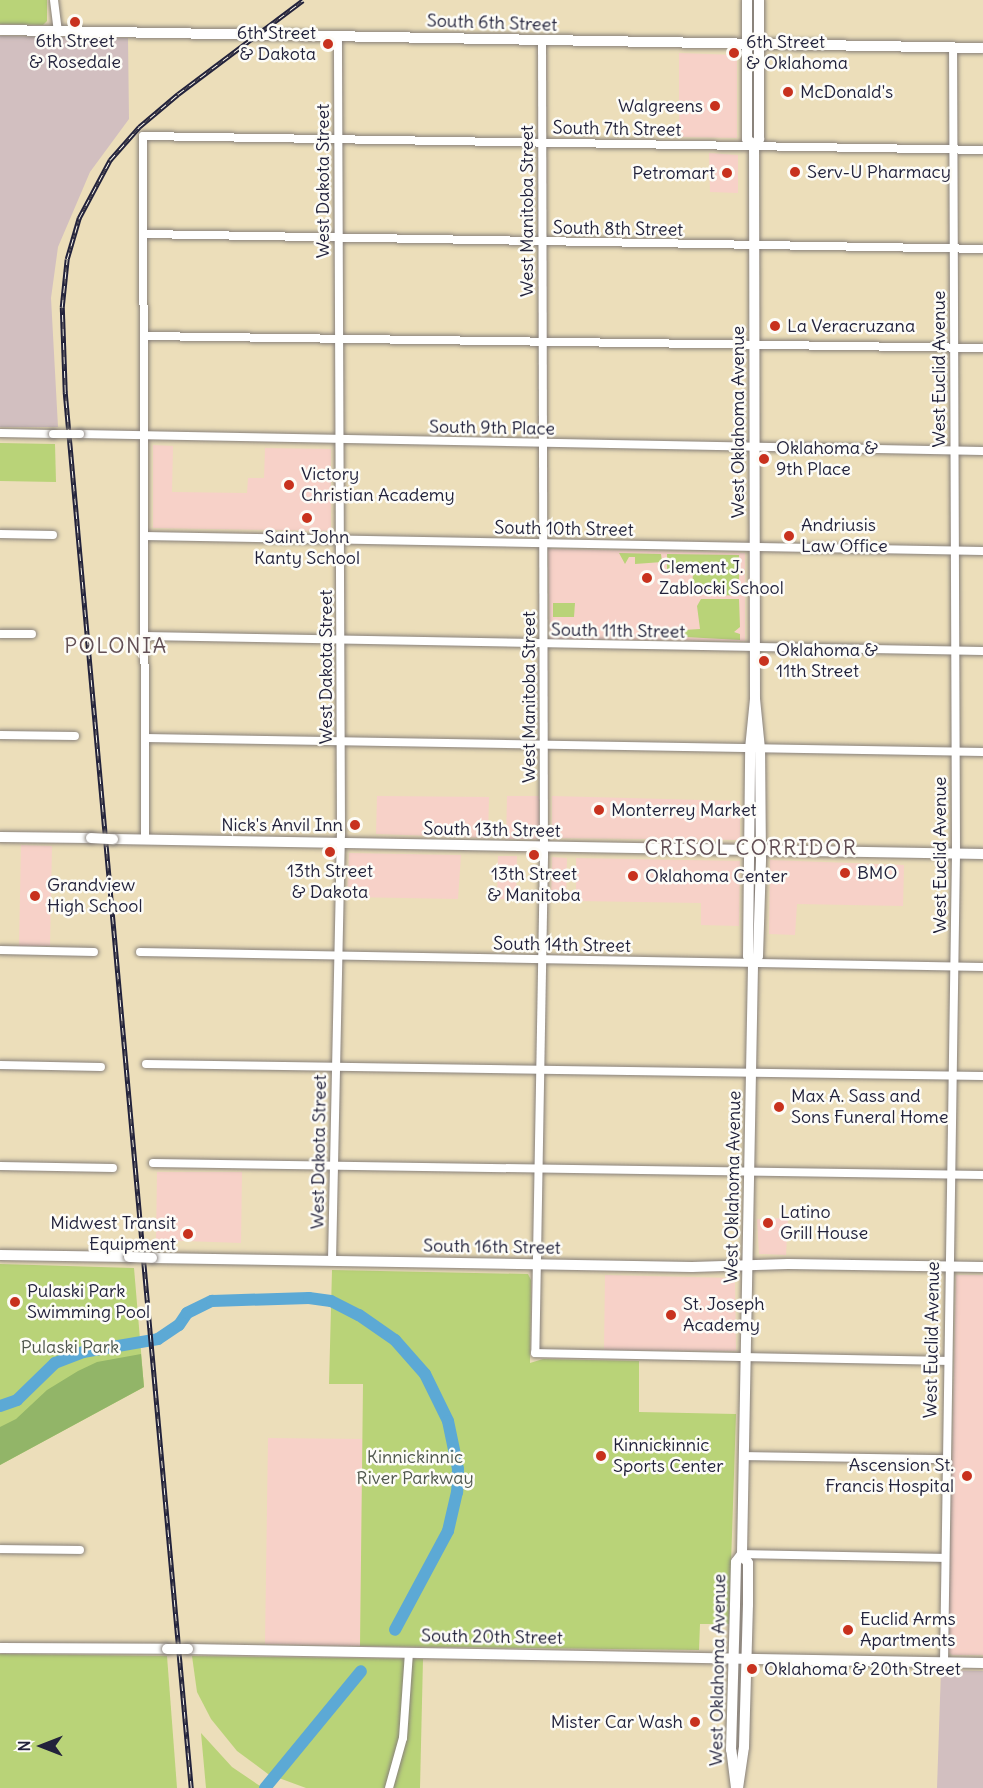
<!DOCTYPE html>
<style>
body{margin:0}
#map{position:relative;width:983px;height:1788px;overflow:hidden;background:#ecdeba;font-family:Delius,sans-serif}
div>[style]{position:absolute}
.built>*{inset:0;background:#f7d1c8}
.industrial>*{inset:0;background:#d2bfc0}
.green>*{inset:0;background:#b9d378}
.forest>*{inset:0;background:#92b568}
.river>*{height:12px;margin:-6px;padding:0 6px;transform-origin:6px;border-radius:6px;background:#5ca9d5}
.roads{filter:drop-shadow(0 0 2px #87807a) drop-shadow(0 0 2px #87807a)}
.street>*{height:8px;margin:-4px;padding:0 4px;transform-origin:4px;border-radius:4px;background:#fff}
.secondary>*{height:10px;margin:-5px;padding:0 5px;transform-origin:5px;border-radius:5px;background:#fff}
.rail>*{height:4.5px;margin-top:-2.25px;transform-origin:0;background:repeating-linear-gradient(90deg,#fdfcf7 0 7px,#22223b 0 14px);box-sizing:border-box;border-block:2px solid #22223b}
.bridges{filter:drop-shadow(0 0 2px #87807a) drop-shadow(0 0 2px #87807a)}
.street-bridge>*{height:8px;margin:-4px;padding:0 4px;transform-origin:4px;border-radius:4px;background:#fff}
.secondary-bridge>*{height:10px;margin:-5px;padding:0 5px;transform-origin:5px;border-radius:5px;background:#fff}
.dots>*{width:16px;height:16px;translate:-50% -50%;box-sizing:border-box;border:3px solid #fdfcf7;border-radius:50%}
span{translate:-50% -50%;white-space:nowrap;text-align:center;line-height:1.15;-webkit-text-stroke:5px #fdfcf7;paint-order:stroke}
.street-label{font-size:18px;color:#22223b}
.poi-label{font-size:18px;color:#22223b}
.right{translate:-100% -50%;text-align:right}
.left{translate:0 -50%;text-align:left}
.park-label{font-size:18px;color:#4f574d}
.quarter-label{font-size:21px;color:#635056;letter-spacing:1.5px}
.north{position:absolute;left:12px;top:1716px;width:60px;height:60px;-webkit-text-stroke:4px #fdfcf7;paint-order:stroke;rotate:270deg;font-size:16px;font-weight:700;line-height:24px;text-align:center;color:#22223b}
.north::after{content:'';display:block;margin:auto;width:21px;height:27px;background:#22223b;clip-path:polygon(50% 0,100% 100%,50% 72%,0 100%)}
</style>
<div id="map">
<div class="built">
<div style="clip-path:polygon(679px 53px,737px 55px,737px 138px,679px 137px)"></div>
<div style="clip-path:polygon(709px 153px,738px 155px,738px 193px,710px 192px)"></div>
<div style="clip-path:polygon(153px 445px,173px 446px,172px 492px,247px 493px,248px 478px,264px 478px,265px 448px,331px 449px,331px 531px,153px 528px)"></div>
<div style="clip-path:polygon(548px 549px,745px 553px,745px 641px,550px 639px)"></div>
<div style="clip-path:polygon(377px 796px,489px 797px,488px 838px,376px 834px)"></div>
<div style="clip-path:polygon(507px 796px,539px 796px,540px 839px,506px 839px)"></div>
<div style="clip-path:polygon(552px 796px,740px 801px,740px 840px,552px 838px)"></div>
<div style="clip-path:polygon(21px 845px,52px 846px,50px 946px,19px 946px)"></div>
<div style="clip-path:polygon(349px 853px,461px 855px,458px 899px,347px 897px)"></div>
<div style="clip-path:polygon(498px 856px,517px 856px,516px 899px,497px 899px)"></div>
<div style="clip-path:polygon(552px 857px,567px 858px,566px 901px,551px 901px)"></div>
<div style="clip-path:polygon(576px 858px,740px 861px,739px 926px,701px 925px,701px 903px,576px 901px)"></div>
<div style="clip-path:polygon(770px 860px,904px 865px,903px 906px,797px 904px,795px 935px,769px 934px)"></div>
<div style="clip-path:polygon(157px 1172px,242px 1172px,241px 1243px,156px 1240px)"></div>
<div style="clip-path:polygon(788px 1218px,786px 1255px,759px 1254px,757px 1219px)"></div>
<div style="clip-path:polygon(605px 1275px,735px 1278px,736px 1351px,604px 1350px)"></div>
<div style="clip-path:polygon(956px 1275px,983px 1275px,983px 1655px,952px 1655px,948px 1651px)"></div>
<div style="clip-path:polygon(268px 1438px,363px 1439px,360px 1646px,265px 1644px)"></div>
</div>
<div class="industrial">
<div style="clip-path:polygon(0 36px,128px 38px,129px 119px,90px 172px,58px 247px,51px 298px,58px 427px,0 427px)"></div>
<div style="clip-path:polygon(941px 1670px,983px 1671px,983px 1788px,937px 1788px)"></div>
</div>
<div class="green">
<div style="clip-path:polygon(0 0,47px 0,47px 21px,43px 25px,0 24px)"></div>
<div style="clip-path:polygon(0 443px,55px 444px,56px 482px,0 481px)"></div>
<div style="clip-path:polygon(619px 553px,661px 554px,662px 562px,635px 564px,635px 557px,629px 557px,625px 564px)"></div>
<div style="clip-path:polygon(667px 554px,739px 555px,739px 596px,692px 593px,693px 572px,684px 568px,682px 572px,667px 572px)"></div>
<div style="clip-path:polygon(701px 599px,739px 599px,740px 627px,734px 632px,740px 634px,740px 640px,667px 636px,667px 631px,700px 629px,697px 606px)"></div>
<div style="clip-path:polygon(553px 603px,575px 603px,574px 617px,553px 617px)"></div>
<div style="clip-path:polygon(0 1264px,134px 1268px,144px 1387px,0 1465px)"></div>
<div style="clip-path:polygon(332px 1270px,528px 1274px,531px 1280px,530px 1363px,543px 1359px,639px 1361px,639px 1412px,736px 1414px,729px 1624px,700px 1624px,699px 1650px,360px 1646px,363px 1384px,329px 1384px)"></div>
<div style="clip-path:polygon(0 1654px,167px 1656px,177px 1788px,0 1788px)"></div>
<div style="clip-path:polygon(192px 1656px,423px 1659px,420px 1788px,306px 1788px,268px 1774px,237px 1751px,211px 1719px,197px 1692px)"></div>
<div style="clip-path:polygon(201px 1733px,232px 1767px,263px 1788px,206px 1788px)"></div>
</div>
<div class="forest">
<div style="clip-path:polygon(141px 1354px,144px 1387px,0 1465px,0 1427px,16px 1419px,47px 1390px,78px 1371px,97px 1362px)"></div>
</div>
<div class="river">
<div style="left:0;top:1406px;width:18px;rotate:-19deg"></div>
<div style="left:17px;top:1400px;width:53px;rotate:-44.2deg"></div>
<div style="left:55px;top:1363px;width:30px;rotate:-21deg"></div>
<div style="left:83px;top:1352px;width:76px;rotate:-9.8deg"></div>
<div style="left:158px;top:1339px;width:25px;rotate:-34deg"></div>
<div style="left:179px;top:1325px;width:14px;rotate:-56deg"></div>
<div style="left:187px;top:1313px;width:28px;rotate:-26deg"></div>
<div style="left:212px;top:1301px;width:97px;rotate:-1.8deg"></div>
<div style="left:309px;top:1298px;width:22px;rotate:8deg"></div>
<div style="left:331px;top:1301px;width:31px;rotate:27deg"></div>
<div style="left:359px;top:1315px;width:44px;rotate:34.8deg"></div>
<div style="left:395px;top:1340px;width:45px;rotate:48.6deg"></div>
<div style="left:425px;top:1374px;width:52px;rotate:63.9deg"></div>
<div style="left:448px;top:1421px;width:49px;rotate:78.2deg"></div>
<div style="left:458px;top:1469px;width:23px;rotate:92deg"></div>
<div style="left:457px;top:1492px;width:40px;rotate:103deg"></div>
<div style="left:448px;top:1531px;width:112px;rotate:118.2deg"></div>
<div style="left:265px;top:1788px;width:151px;rotate:-50.6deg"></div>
</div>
<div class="roads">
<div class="street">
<div style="left:54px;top:0;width:31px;rotate:83deg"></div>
<div style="left:542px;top:42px;width:814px;rotate:89.86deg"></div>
<div style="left:544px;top:856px;width:497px;rotate:91deg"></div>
<div style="left:535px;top:1353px;width:412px;rotate:1.1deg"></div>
<div style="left:144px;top:234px;width:839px;rotate:1.02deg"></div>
<div style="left:145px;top:336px;width:838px;rotate:0.82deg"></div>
<div style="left:0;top:433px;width:53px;rotate:1.1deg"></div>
<div style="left:80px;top:434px;width:903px;rotate:1.08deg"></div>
<div style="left:0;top:534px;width:53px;rotate:1.1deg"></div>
<div style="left:144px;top:536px;width:839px;rotate:1.02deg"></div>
<div style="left:0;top:634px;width:32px"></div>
<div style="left:144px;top:636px;width:839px;rotate:1.02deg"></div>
<div style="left:0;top:735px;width:75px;rotate:0.8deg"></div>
<div style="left:145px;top:738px;width:838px;rotate:0.96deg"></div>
<div style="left:145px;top:839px;width:703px;rotate:-90.16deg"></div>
<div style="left:143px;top:136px;width:840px;rotate:0.95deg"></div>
<div style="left:0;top:950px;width:94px;rotate:1.2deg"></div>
<div style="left:140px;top:952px;width:843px;rotate:1.02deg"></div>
<div style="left:146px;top:1064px;width:837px;rotate:0.82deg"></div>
<div style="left:0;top:1065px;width:101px;rotate:1.1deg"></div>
<div style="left:153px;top:1163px;width:830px;rotate:0.83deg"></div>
<div style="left:0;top:1166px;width:113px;rotate:1deg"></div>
<div style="left:332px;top:1261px;width:427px;rotate:-88.8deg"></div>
<div style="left:341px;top:834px;width:798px;rotate:-90.22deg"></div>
<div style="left:744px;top:1456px;width:202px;rotate:0.9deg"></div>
<div style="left:0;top:1549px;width:80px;rotate:0.7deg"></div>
<div style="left:742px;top:1554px;width:203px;rotate:1.1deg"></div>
<div style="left:944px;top:1663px;width:810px;rotate:-89.15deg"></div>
<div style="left:956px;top:853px;width:806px;rotate:-90.21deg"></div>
<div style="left:389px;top:1788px;width:52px;rotate:-74.4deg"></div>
<div style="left:403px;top:1738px;width:86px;rotate:-86deg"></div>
</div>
<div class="secondary">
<div style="left:747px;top:0;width:139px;rotate:90deg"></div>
<div style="left:747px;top:139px;width:10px;rotate:45deg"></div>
<div style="left:0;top:30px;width:983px;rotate:1.05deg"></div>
<div style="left:0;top:837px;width:91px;rotate:0.6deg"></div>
<div style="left:113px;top:839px;width:870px;rotate:0.99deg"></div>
<div style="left:753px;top:964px;width:9px;rotate:-122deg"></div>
<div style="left:748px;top:956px;width:207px;rotate:-89.4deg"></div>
<div style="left:750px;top:749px;width:50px;rotate:-84.3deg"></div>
<div style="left:755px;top:699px;width:553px;rotate:-90.1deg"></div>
<div style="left:754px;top:146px;width:9px;rotate:-54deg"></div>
<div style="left:759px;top:139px;width:139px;rotate:-90deg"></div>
<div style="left:0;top:1255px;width:129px;rotate:0.9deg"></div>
<div style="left:152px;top:1258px;width:540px;rotate:0.95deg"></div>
<div style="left:692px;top:1267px;width:96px;rotate:-1.8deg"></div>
<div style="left:788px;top:1264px;width:195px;rotate:0.9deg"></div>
<div style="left:0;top:1648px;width:167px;rotate:0.3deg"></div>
<div style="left:188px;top:1649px;width:795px;rotate:1.01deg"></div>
<div style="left:736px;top:1788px;width:38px;rotate:-97deg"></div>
<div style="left:731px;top:1750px;width:145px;rotate:-88.4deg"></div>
<div style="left:735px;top:1605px;width:43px;rotate:-88.7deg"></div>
<div style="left:736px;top:1562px;width:10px;rotate:-53deg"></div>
<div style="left:738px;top:1788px;width:41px;rotate:-81.7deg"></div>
<div style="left:744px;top:1747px;width:142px;rotate:-88.4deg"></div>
<div style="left:748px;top:1605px;width:42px;rotate:-90deg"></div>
<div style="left:748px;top:1563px;width:11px;rotate:-124deg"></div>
<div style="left:742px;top:1554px;width:590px;rotate:-88.93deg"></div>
<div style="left:753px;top:964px;width:9px;rotate:-58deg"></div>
<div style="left:758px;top:956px;width:97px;rotate:-88.2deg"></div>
<div style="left:761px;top:859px;width:110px;rotate:-90.5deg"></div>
<div style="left:760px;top:749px;width:50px;rotate:-95.7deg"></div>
</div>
</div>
<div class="rail">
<div style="left:191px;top:1788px;width:1402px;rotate:-95.16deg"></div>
<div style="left:65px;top:392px;width:85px;rotate:-92deg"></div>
<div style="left:62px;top:307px;width:48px;rotate:-84.1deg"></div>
<div style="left:67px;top:259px;width:43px;rotate:-73.7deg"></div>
<div style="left:79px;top:218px;width:66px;rotate:-61.9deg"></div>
<div style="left:110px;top:160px;width:44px;rotate:-48.7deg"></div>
<div style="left:139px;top:127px;width:51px;rotate:-40.2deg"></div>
<div style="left:178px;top:94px;width:156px;rotate:-36.9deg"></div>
</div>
<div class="bridges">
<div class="street-bridge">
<div style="left:53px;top:434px;width:27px"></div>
</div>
<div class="secondary-bridge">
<div style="left:91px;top:838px;width:22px;rotate:3deg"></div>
<div style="left:129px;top:1257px;width:23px;rotate:2deg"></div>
<div style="left:167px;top:1649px;width:21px"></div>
</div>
</div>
<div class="dots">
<div style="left:75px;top:22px;background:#c8321e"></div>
<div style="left:328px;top:44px;background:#c8321e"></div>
<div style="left:734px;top:53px;background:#c8321e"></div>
<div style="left:788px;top:92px;background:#c8321e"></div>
<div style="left:715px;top:106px;background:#c8321e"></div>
<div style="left:795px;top:172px;background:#c8321e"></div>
<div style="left:727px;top:173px;background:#c8321e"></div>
<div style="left:775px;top:326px;background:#c8321e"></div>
<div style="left:764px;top:459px;background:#c8321e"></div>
<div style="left:289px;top:485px;background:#c8321e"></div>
<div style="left:307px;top:518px;background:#c8321e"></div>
<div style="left:789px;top:536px;background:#c8321e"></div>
<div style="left:647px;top:578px;background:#c8321e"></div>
<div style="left:764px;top:661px;background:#c8321e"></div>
<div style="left:599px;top:810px;background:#c8321e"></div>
<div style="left:355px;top:825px;background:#c8321e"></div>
<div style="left:330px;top:852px;background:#c8321e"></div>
<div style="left:534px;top:855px;background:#c8321e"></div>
<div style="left:845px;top:873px;background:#c8321e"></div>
<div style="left:633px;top:876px;background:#c8321e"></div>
<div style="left:35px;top:896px;background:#c8321e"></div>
<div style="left:779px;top:1107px;background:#c8321e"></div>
<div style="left:768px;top:1223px;background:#c8321e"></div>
<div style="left:188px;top:1234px;background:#c8321e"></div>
<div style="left:15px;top:1302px;background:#c8321e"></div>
<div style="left:671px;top:1315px;background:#c8321e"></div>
<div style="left:601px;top:1456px;background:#c8321e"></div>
<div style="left:967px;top:1476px;background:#c8321e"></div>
<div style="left:848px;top:1630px;background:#c8321e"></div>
<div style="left:752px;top:1669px;background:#c8321e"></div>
<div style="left:695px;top:1722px;background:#c8321e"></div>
</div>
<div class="street-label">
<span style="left:492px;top:23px;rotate:2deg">South 6th Street</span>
<span style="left:617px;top:129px;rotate:1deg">South 7th Street</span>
<span style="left:323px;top:181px;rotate:-90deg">West Dakota Street</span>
<span style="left:527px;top:211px;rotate:-90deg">West Manitoba Street</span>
<span style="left:618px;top:229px;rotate:1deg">South 8th Street</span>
<span style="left:939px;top:369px;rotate:-90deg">West Euclid Avenue</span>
<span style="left:738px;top:422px;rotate:-90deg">West Oklahoma Avenue</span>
<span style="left:492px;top:428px;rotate:1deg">South 9th Place</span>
<span style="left:564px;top:529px;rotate:1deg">South 10th Street</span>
<span style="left:618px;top:631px;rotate:1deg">South 11th Street</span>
<span style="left:326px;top:667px;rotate:-90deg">West Dakota Street</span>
<span style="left:529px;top:697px;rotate:-90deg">West Manitoba Street</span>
<span style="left:492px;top:830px;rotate:1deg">South 13th Street</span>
<span style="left:940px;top:855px;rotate:-90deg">West Euclid Avenue</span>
<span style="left:562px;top:945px;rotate:1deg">South 14th Street</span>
<span style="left:319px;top:1152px;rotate:-89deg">West Dakota Street</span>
<span style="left:733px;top:1187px;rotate:-89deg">West Oklahoma Avenue</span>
<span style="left:492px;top:1247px;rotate:1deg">South 16th Street</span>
<span style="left:932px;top:1340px;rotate:-89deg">West Euclid Avenue</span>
<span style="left:492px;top:1637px;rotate:1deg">South 20th Street</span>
<span style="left:718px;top:1670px;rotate:-89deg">West Oklahoma Avenue</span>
</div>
<div class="poi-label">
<span class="right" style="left:316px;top:44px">6th Street<br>&amp; Dakota</span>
<span style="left:75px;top:52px">6th Street<br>&amp; Rosedale</span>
<span class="left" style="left:746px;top:53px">6th Street<br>&amp; Oklahoma</span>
<span class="left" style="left:800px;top:92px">McDonald's</span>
<span class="right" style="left:703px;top:106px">Walgreens</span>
<span class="left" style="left:807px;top:172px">Serv-U Pharmacy</span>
<span class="right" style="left:715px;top:173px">Petromart</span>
<span class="left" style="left:787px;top:326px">La Veracruzana</span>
<span class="left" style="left:776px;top:459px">Oklahoma &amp;<br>9th Place</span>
<span class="left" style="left:301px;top:485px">Victory<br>Christian Academy</span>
<span class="left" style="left:801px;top:536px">Andriusis<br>Law Office</span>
<span style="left:307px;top:548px">Saint John<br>Kanty School</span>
<span class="left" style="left:659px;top:578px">Clement J.<br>Zablocki School</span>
<span class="left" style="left:776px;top:661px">Oklahoma &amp;<br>11th Street</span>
<span class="left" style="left:611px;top:810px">Monterrey Market</span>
<span class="right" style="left:343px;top:825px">Nick's Anvil Inn</span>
<span style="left:330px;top:882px">13th Street<br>&amp; Dakota</span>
<span class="left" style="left:857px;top:873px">BMO</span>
<span style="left:534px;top:885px">13th Street<br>&amp; Manitoba</span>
<span class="left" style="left:645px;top:876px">Oklahoma Center</span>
<span class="left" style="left:47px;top:896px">Grandview<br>High School</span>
<span class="left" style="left:791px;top:1107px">Max A. Sass and<br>Sons Funeral Home</span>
<span class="left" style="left:780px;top:1223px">Latino<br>Grill House</span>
<span class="right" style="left:176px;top:1234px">Midwest Transit<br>Equipment</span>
<span class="left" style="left:27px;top:1302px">Pulaski Park<br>Swimming Pool</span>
<span class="left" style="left:683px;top:1315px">St. Joseph<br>Academy</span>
<span class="left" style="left:613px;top:1456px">Kinnickinnic<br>Sports Center</span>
<span class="right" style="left:954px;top:1476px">Ascension St.<br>Francis Hospital</span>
<span class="left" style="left:860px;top:1630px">Euclid Arms<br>Apartments</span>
<span class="left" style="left:764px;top:1669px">Oklahoma &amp; 20th Street</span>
<span class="right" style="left:683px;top:1722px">Mister Car Wash</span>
</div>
<div class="park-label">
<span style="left:70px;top:1347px">Pulaski Park</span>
<span style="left:415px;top:1468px">Kinnickinnic<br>River Parkway</span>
</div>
<div class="quarter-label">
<span style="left:116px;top:646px">POLONIA</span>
<span style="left:751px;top:848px">CRISOL CORRIDOR</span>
</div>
<div class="north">N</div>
</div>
